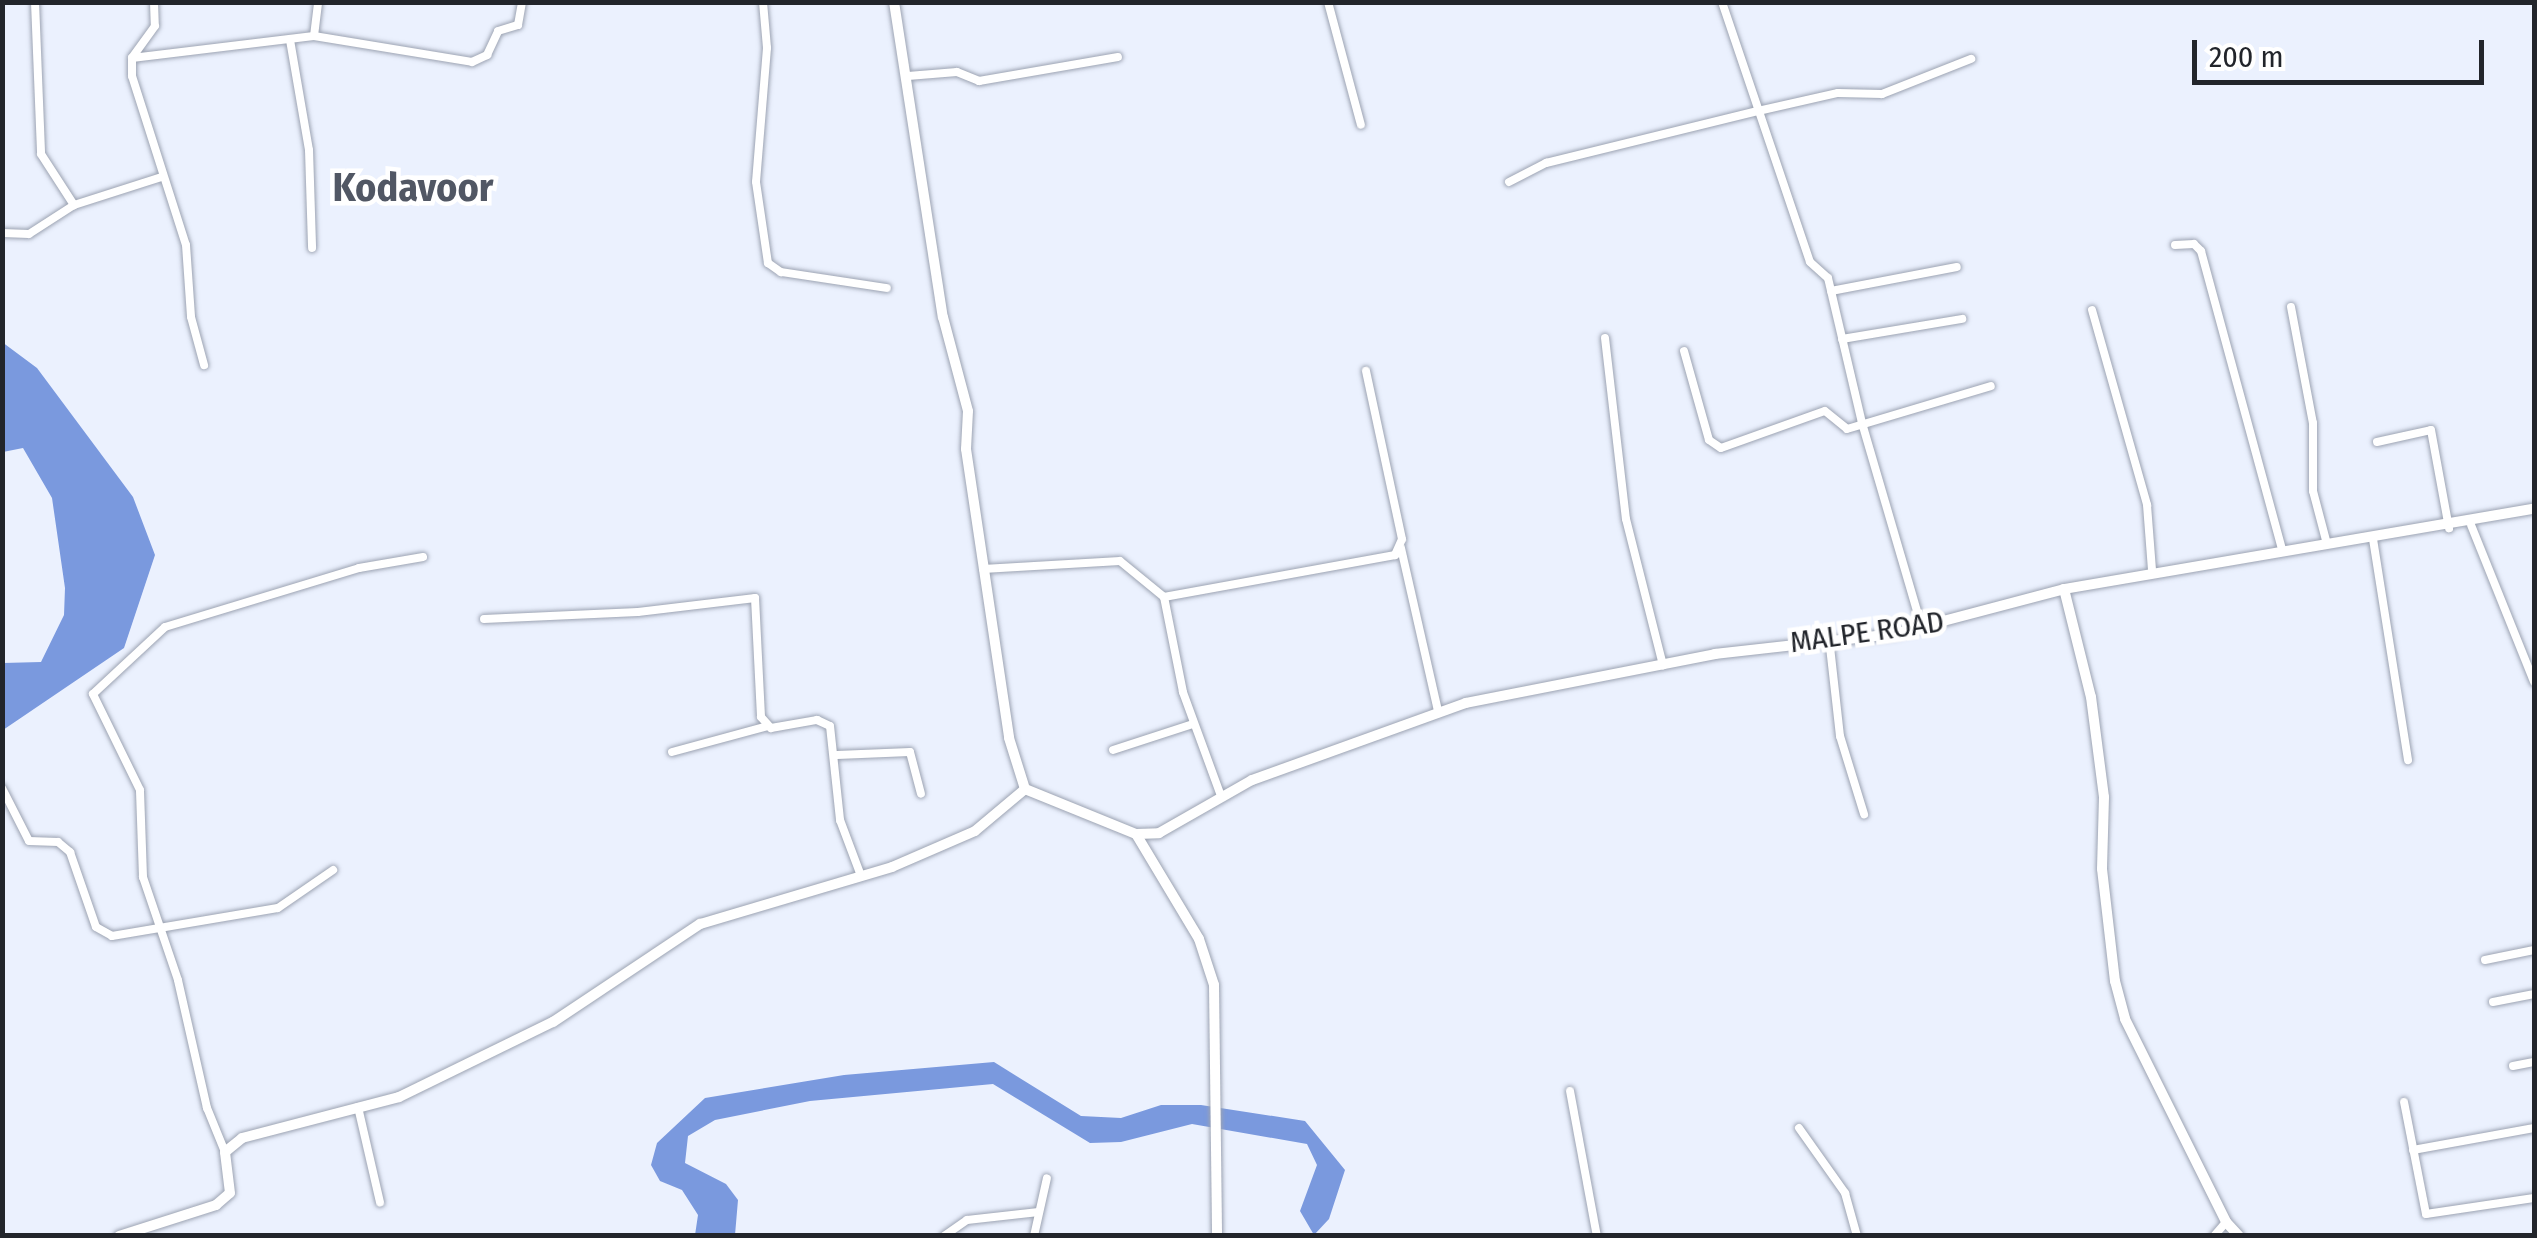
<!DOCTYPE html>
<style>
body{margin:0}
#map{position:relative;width:2537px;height:1238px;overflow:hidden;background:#ebf1fe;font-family:"Fira Sans Condensed",sans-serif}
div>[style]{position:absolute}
.water>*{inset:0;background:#7a99de}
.roads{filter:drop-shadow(0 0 2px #9ca3b2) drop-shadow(0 0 2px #9ca3b2)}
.minor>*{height:8px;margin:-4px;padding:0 4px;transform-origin:4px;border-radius:4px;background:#fff}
.tertiary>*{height:10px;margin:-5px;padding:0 5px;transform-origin:5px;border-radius:5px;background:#fff}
span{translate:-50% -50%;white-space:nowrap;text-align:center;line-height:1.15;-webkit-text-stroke:9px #fff;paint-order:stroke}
.street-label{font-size:30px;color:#22252b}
.district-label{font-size:40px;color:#515764;font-weight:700}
.frame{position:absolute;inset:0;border:5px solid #22252b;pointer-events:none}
.scale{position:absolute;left:2192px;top:40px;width:292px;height:45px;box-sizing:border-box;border:5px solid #22252b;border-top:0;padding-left:12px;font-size:30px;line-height:35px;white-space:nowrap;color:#22252b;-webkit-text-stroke:8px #fff;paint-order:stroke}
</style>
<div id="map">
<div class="water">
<div style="clip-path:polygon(2px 342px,37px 368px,133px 497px,155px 555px,124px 648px,3px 730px,3px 663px,41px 662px,64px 615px,65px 588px,52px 498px,23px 448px,3px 452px)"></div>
<div style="clip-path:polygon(994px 1062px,1081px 1116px,1121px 1118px,1161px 1105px,1201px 1105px,1305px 1121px,1345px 1170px,1329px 1219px,1314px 1235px,1300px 1211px,1317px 1165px,1307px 1144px,1192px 1124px,1121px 1142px,1090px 1143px,993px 1084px,810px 1101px,715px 1120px,688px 1136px,685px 1163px,726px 1184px,738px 1200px,735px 1235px,695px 1235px,698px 1215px,682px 1190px,660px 1181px,651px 1165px,657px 1143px,705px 1098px,844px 1075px)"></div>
</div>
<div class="roads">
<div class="minor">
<div style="left:35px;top:2px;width:152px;rotate:87.7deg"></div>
<div style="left:41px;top:154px;width:61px;rotate:57.1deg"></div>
<div style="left:154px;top:2px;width:24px;rotate:88deg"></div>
<div style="left:155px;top:26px;width:39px;rotate:126deg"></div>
<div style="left:132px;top:58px;width:18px;rotate:90deg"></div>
<div style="left:132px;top:76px;width:177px;rotate:72.3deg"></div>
<div style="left:186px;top:245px;width:72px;rotate:86deg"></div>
<div style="left:191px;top:317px;width:50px;rotate:74.8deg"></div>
<div style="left:763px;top:2px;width:46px;rotate:85deg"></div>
<div style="left:767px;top:48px;width:134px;rotate:94.7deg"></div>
<div style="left:756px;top:182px;width:82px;rotate:81.6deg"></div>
<div style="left:768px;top:263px;width:16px;rotate:35deg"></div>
<div style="left:781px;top:272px;width:107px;rotate:8.6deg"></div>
<div style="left:1328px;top:2px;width:127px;rotate:75deg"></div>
<div style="left:1722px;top:2px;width:274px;rotate:71.3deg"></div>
<div style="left:1810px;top:262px;width:24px;rotate:42deg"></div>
<div style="left:1828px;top:278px;width:149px;rotate:76.8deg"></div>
<div style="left:1862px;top:423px;width:214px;rotate:73.7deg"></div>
<div style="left:314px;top:36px;width:34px;rotate:-83deg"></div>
<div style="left:290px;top:40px;width:112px;rotate:80.2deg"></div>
<div style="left:309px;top:150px;width:98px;rotate:88.2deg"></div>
<div style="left:132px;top:58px;width:183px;rotate:-6.9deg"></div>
<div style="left:314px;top:36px;width:160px;rotate:9.3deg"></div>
<div style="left:472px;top:62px;width:17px;rotate:-25deg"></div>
<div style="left:487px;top:55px;width:26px;rotate:-65deg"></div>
<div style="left:498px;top:31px;width:21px;rotate:-17deg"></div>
<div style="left:518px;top:25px;width:23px;rotate:-80deg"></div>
<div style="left:908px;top:76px;width:49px;rotate:-4.7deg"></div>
<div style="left:957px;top:72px;width:24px;rotate:22deg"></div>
<div style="left:979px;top:81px;width:141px;rotate:-9.8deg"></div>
<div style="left:1509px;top:182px;width:42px;rotate:-27.2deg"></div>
<div style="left:1546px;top:163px;width:218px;rotate:-13.8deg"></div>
<div style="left:1758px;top:111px;width:82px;rotate:-12.7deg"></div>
<div style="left:1838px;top:93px;width:44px;rotate:1.3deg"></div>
<div style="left:1882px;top:94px;width:96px;rotate:-21.5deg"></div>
<div style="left:2px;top:233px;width:27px;rotate:2deg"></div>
<div style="left:29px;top:234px;width:54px;rotate:-32.8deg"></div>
<div style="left:74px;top:205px;width:92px;rotate:-17.7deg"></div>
<div style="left:2175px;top:245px;width:19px;rotate:-3deg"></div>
<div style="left:2194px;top:244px;width:10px;rotate:45deg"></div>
<div style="left:2201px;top:251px;width:309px;rotate:74.8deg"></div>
<div style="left:1831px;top:291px;width:128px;rotate:-10.8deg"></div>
<div style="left:2291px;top:307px;width:118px;rotate:79.3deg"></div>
<div style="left:2313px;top:423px;width:68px;rotate:90deg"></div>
<div style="left:2313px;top:491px;width:55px;rotate:75.2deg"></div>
<div style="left:2092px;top:310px;width:203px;rotate:74.2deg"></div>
<div style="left:2147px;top:505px;width:65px;rotate:85.6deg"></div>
<div style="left:1605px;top:338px;width:182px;rotate:83.4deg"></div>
<div style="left:1626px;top:519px;width:151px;rotate:75.8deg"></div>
<div style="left:1842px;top:339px;width:122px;rotate:-9.5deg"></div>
<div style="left:1684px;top:351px;width:92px;rotate:74.3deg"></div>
<div style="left:1709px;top:440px;width:14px;rotate:34deg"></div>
<div style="left:1721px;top:448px;width:110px;rotate:-19.6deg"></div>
<div style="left:1825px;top:411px;width:28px;rotate:39deg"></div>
<div style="left:1847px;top:429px;width:150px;rotate:-16.6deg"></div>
<div style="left:2377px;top:442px;width:55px;rotate:-12.5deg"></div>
<div style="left:2431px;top:430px;width:100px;rotate:79.6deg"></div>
<div style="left:2471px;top:525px;width:169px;rotate:68.1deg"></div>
<div style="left:2373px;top:539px;width:224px;rotate:81deg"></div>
<div style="left:1401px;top:548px;width:167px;rotate:77.2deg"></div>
<div style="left:983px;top:569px;width:137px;rotate:-3.3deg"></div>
<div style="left:1120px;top:561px;width:57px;rotate:39.3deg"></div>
<div style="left:484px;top:619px;width:154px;rotate:-2.6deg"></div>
<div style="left:638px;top:612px;width:118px;rotate:-6.8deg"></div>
<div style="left:755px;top:598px;width:119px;rotate:87.1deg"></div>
<div style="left:761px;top:717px;width:15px;rotate:48deg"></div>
<div style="left:771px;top:728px;width:47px;rotate:-9.9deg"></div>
<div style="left:817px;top:720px;width:14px;rotate:25deg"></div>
<div style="left:830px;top:726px;width:95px;rotate:83.9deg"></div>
<div style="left:840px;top:820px;width:60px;rotate:69.4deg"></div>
<div style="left:1829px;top:638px;width:99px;rotate:83.6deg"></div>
<div style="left:1840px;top:736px;width:82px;rotate:72.9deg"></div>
<div style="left:1113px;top:750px;width:84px;rotate:-18deg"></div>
<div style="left:672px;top:752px;width:99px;rotate:-15.2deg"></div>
<div style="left:837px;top:755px;width:73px;rotate:-2.4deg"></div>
<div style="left:910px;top:752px;width:43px;rotate:75.3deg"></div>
<div style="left:2px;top:788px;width:59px;rotate:63deg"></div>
<div style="left:29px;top:841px;width:29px;rotate:2deg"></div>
<div style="left:58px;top:842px;width:16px;rotate:40deg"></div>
<div style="left:70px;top:852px;width:79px;rotate:70.9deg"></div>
<div style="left:96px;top:927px;width:18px;rotate:29deg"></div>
<div style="left:112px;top:936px;width:168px;rotate:-9.6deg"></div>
<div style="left:278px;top:908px;width:67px;rotate:-34.6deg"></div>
<div style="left:1221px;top:796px;width:111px;rotate:-110.1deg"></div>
<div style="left:1183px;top:692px;width:97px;rotate:-101.3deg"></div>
<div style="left:1164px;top:597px;width:235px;rotate:-10.3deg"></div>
<div style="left:1395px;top:555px;width:17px;rotate:-66deg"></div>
<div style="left:1402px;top:539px;width:172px;rotate:-102.1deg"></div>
<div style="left:2485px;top:960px;width:50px;rotate:-11.5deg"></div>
<div style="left:2493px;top:1002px;width:42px;rotate:-11deg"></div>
<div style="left:2513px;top:1066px;width:21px;rotate:-11deg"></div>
<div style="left:1570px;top:1091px;width:147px;rotate:79.5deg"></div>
<div style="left:2404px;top:1102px;width:114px;rotate:78.9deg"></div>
<div style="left:2426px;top:1214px;width:109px;rotate:-8.4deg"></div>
<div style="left:358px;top:1107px;width:98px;rotate:77deg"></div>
<div style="left:1799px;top:1128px;width:80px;rotate:54.7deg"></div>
<div style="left:1845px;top:1193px;width:45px;rotate:74.4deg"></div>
<div style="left:2413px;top:1150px;width:123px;rotate:-10.3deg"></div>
<div style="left:225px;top:1152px;width:48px;rotate:-112.2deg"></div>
<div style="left:207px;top:1108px;width:131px;rotate:-102.8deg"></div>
<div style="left:178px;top:980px;width:109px;rotate:-108.8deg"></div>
<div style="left:143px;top:877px;width:87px;rotate:-92deg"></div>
<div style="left:140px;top:790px;width:107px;rotate:-116.1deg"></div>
<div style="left:93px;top:694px;width:98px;rotate:-42.9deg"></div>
<div style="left:165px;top:627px;width:203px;rotate:-16.9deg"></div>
<div style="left:359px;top:568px;width:65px;rotate:-9.8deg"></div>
<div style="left:944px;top:1236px;width:28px;rotate:-35deg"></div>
<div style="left:967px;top:1220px;width:72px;rotate:-6.3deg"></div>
<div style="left:1034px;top:1236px;width:59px;rotate:-77.4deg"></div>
<div style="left:2214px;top:1236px;width:18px;rotate:-49deg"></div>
</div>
<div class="tertiary">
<div style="left:894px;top:2px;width:319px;rotate:81.2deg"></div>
<div style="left:943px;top:317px;width:97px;rotate:75.1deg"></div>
<div style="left:968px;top:411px;width:38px;rotate:93deg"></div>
<div style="left:966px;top:449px;width:292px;rotate:81.5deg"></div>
<div style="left:1009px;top:738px;width:53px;rotate:72.6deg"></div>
<div style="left:2064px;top:589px;width:477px;rotate:-9.7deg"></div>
<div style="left:1025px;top:789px;width:120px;rotate:22.1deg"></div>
<div style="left:1136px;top:834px;width:23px;rotate:-2deg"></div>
<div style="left:1159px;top:833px;width:107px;rotate:-29.7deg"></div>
<div style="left:1252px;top:780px;width:227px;rotate:-19.8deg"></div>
<div style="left:1466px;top:703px;width:254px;rotate:-11.1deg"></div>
<div style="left:1715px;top:654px;width:180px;rotate:-6.4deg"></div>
<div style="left:1894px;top:634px;width:176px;rotate:-14.8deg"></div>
<div style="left:2064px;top:589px;width:111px;rotate:76deg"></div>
<div style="left:2091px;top:697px;width:101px;rotate:82.6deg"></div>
<div style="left:2104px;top:797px;width:72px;rotate:91.6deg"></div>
<div style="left:2102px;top:869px;width:113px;rotate:83.4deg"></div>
<div style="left:2115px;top:981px;width:39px;rotate:75deg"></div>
<div style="left:2125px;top:1019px;width:227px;rotate:63.5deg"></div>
<div style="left:2226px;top:1222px;width:19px;rotate:47deg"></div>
<div style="left:1136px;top:834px;width:122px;rotate:59deg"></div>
<div style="left:1199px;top:939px;width:48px;rotate:71.9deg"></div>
<div style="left:1214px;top:985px;width:251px;rotate:89.3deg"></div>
<div style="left:119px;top:1236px;width:102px;rotate:-17.7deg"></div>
<div style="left:216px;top:1205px;width:18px;rotate:-41deg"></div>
<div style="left:230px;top:1193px;width:41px;rotate:-97deg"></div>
<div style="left:225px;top:1152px;width:22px;rotate:-39deg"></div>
<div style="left:242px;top:1138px;width:162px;rotate:-14.6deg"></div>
<div style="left:399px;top:1097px;width:171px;rotate:-26deg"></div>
<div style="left:553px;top:1022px;width:177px;rotate:-33.7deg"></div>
<div style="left:700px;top:924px;width:200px;rotate:-16.5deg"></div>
<div style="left:892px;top:867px;width:90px;rotate:-23.4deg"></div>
<div style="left:975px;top:831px;width:65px;rotate:-40deg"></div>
</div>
</div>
<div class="street-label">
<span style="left:1867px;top:632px;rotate:-8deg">MALPE ROAD</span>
</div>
<div class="district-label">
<span style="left:413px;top:188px">Kodavoor</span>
</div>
<div class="frame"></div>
<div class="scale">200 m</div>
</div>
